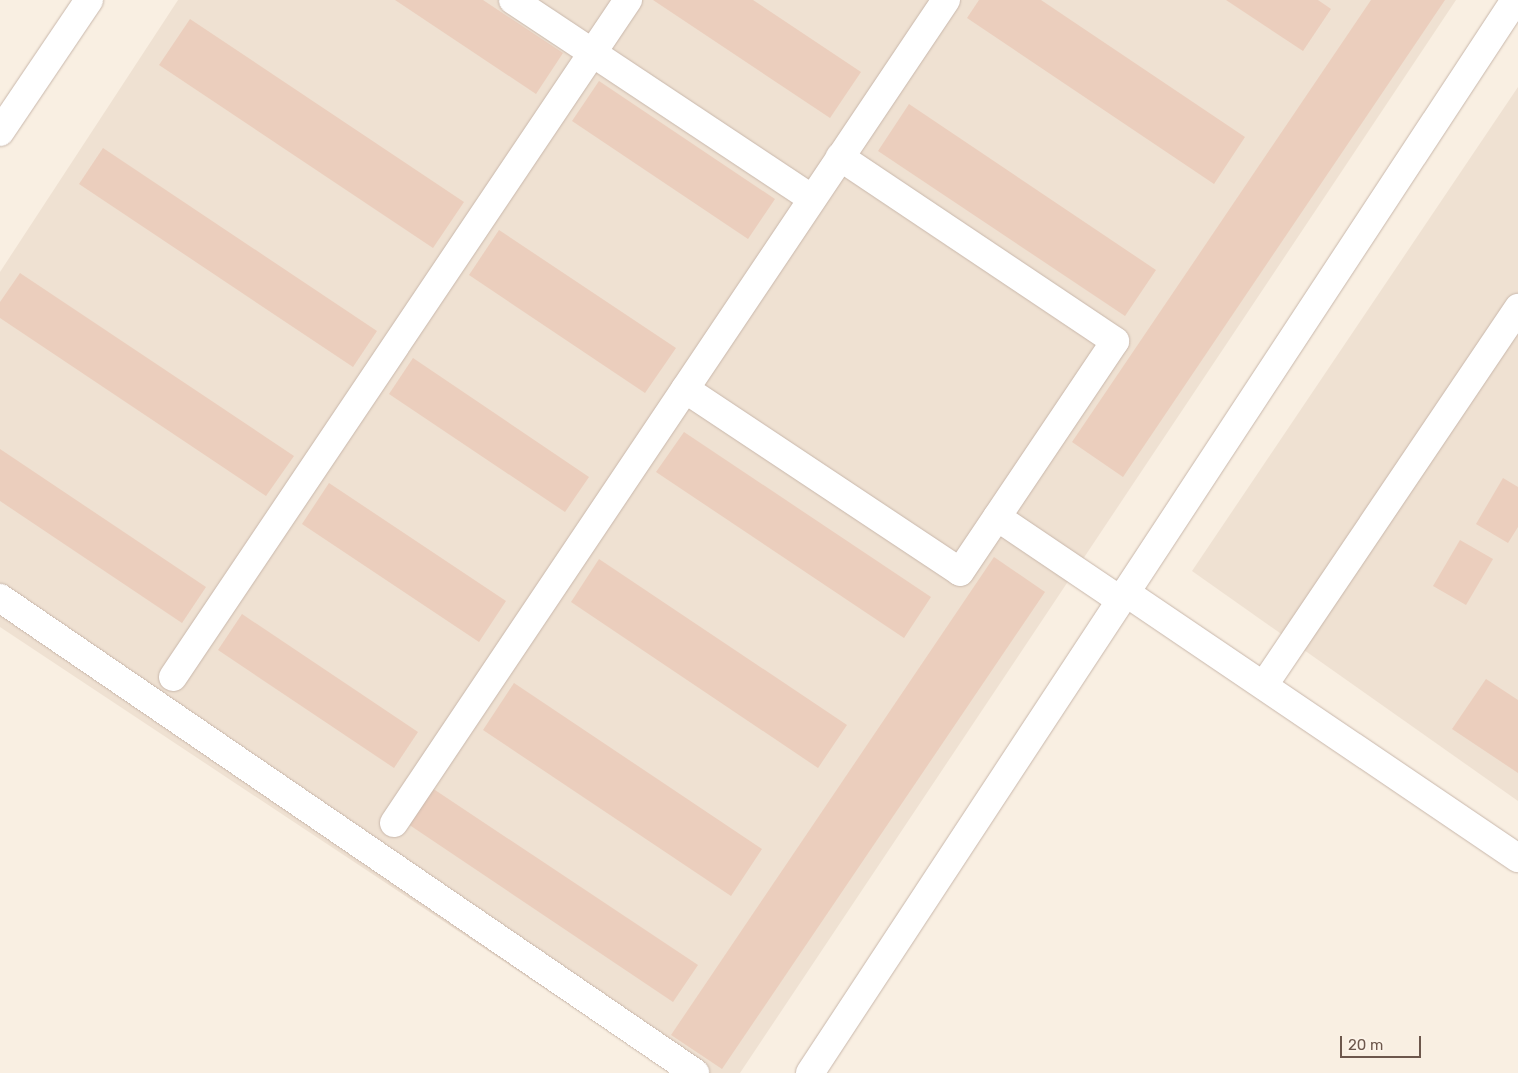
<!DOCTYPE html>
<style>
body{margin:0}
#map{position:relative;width:1518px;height:1073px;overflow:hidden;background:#f9efe2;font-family:Rubik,sans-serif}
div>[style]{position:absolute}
.residential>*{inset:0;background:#efe1d2}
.building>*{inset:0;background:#ebcebd}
.roads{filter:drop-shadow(0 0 1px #c8b7ab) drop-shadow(0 0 1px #c8b7ab)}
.minor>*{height:28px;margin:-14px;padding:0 14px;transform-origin:14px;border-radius:14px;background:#fff}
span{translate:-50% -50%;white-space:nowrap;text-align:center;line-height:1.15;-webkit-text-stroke:4px #fcf3e8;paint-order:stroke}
.scale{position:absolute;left:1340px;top:1036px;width:81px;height:22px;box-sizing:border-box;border:2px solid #6d574c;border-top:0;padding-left:6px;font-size:15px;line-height:18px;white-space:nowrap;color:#6d574c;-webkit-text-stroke:4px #fcf3e8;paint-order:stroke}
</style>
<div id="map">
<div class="residential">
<div style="clip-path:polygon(178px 0,1456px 0,740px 1073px,672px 1073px,0 627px,0 272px)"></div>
<div style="clip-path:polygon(1518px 87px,1518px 801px,1192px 571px)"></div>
</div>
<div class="building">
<div style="clip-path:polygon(395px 0,483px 0,563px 53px,536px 94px)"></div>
<div style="clip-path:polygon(653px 0,753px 0,861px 72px,830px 118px)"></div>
<div style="clip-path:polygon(979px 0,1041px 0,1245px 137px,1214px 184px,967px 18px)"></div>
<div style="clip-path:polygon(1226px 0,1318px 0,1331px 9px,1303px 51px)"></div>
<div style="clip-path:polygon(1371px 0,1445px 0,1123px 477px,1072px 442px)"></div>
<div style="clip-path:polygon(190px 19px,464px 202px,433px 248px,159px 65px)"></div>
<div style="clip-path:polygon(599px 81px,775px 199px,748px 239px,572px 121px)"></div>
<div style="clip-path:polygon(909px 104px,1156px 270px,1125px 316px,878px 151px)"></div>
<div style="clip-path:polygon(103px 148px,377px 331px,353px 367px,79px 184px)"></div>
<div style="clip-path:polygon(499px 230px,676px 348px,645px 393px,469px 275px)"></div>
<div style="clip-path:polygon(20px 273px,294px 456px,266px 496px,0 318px,0 302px)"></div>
<div style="clip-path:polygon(413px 358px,589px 477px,565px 512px,389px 394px)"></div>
<div style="clip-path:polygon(684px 432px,931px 597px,904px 638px,656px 472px)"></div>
<div style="clip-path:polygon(0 449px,206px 587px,182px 623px,0 501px)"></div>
<div style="clip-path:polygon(1503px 478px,1518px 487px,1518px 527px,1508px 543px,1476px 524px)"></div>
<div style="clip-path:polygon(329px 483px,506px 601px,479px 642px,302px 524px)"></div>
<div style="clip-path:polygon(1460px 540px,1493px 559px,1466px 605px,1433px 586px)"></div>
<div style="clip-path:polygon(994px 557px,1045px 592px,722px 1069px,671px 1035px)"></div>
<div style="clip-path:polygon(599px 559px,847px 725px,818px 768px,571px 602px)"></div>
<div style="clip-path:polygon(242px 614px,418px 732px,394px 768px,218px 650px)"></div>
<div style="clip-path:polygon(1486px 679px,1518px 700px,1518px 773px,1452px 729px)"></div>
<div style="clip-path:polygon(514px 683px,762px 849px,731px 896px,483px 730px)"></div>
<div style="clip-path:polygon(432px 788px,698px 965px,673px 1002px,408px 824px)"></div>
</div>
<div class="roads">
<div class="minor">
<div style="left:513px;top:0;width:359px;rotate:33.6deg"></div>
<div style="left:0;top:132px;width:159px;rotate:-56deg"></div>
<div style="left:685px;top:389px;width:330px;rotate:33.6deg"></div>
<div style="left:960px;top:572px;width:278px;rotate:-56.1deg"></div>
<div style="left:1115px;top:341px;width:331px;rotate:-146.2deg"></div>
<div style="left:997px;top:517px;width:148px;rotate:34deg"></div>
<div style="left:1125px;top:592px;width:475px;rotate:34.1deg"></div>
<div style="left:0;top:598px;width:842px;rotate:34.35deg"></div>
<div style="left:173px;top:677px;width:816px;rotate:-56.1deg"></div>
<div style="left:1264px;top:685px;width:455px;rotate:-56deg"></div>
<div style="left:394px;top:823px;width:991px;rotate:-56.15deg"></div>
<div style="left:810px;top:1073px;width:1284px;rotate:-56.69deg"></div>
</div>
</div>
<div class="scale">20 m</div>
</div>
